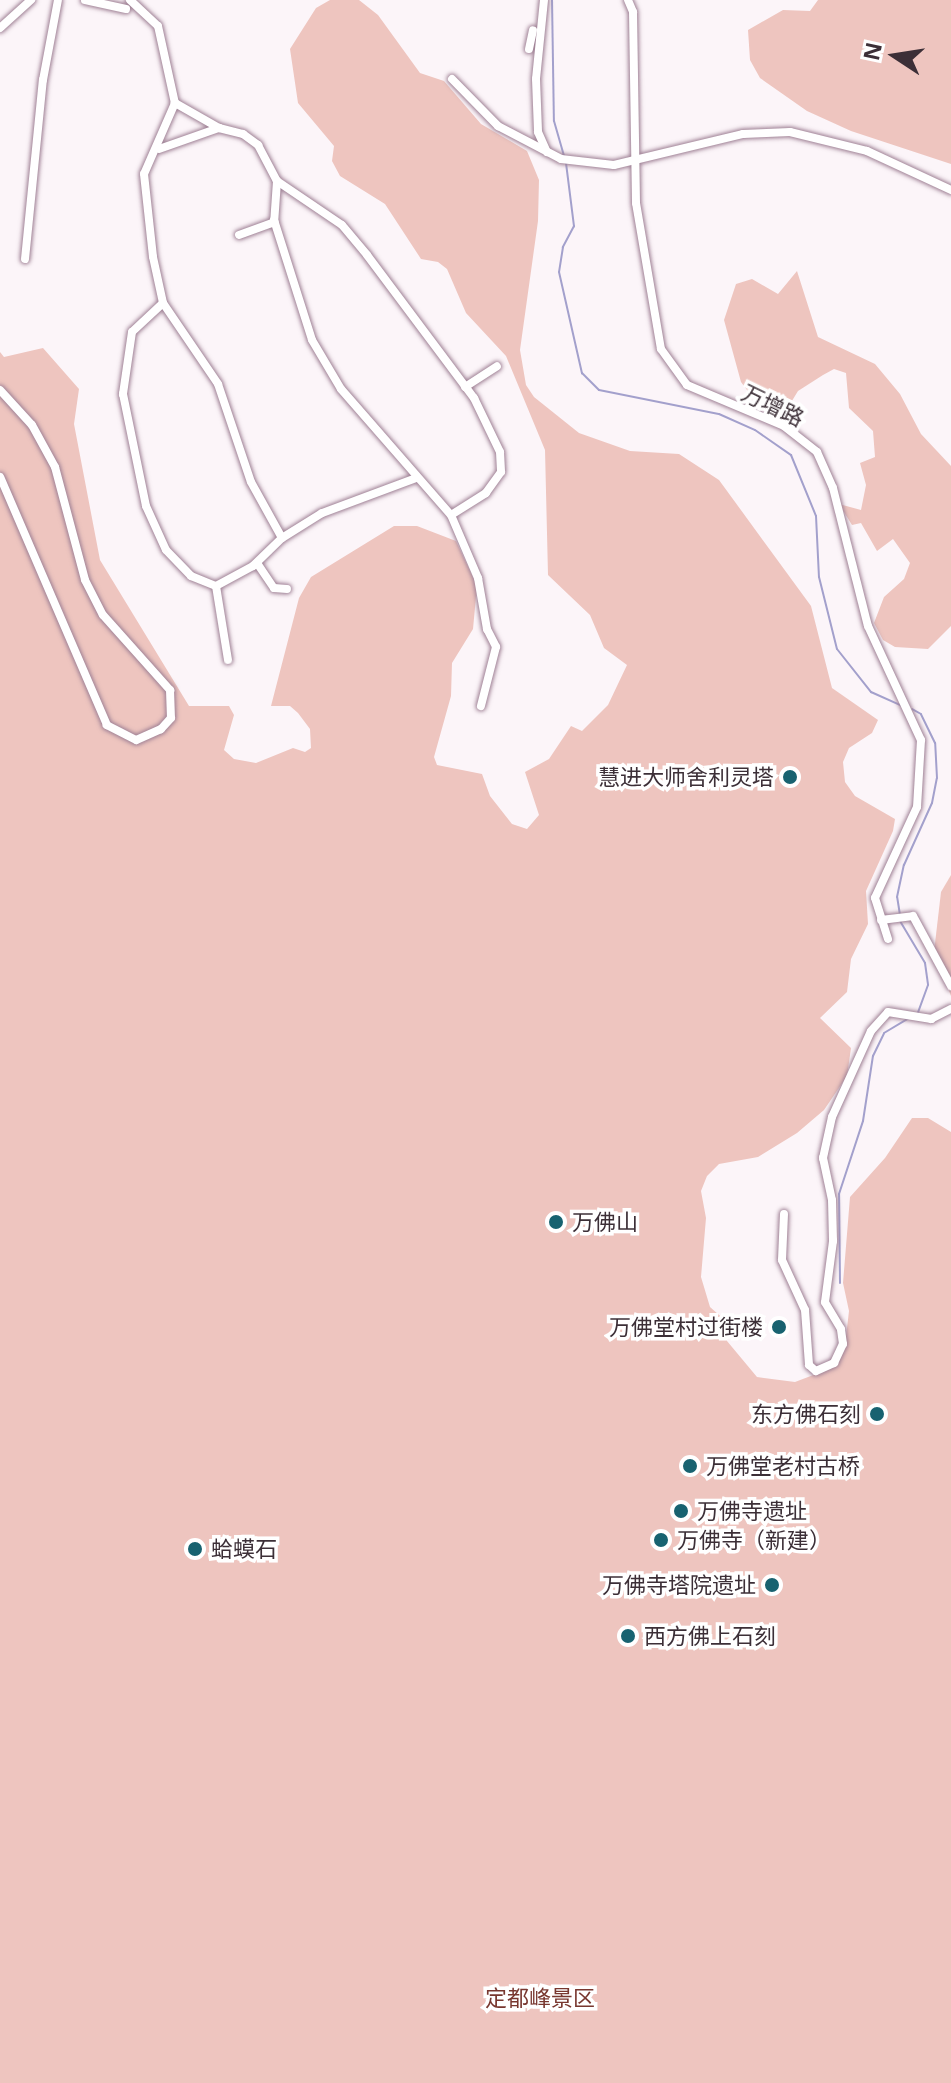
<!DOCTYPE html>
<meta charset="utf-8">
<style>
body{margin:0}
#map{position:relative;width:951px;height:2083px;overflow:hidden;background:#fcf5f9;font-family:"Noto Sans","Noto Sans SC",sans-serif}
div>[style]{position:absolute}
.green>*{inset:0;background:#eec5bf}
.stream>*{height:2px;margin:-1px;padding:0 1px;transform-origin:1px;border-radius:1px;background:#a3a0cc}
.roads{filter:drop-shadow(0 0 2px #9f8195) drop-shadow(0 0 2px #9f8195)}
.minor>*{height:8px;margin:-4px;padding:0 4px;transform-origin:4px;border-radius:4px;background:#fff}
.dots>*{width:22px;height:22px;translate:-50% -50%;box-sizing:border-box;border:4px solid #fff;border-radius:50%}
span{translate:-50% -50%;white-space:nowrap;text-align:center;line-height:1.15;-webkit-text-stroke:7px #fff;paint-order:stroke}
.street-label{font-size:22px;color:#3c2f37}
.poi-label{font-size:22px;color:#3c2f37}
.right{translate:-100% -50%;text-align:right}
.left{translate:0 -50%;text-align:left}
.park-label{font-size:22px;color:#78372f}
.north{position:absolute;left:855px;top:16px;width:80px;height:80px;-webkit-text-stroke:6px #fff;paint-order:stroke;rotate:282deg;font-size:22px;font-weight:700;line-height:32px;text-align:center;color:#3c2f37}
.north::after{content:'';display:block;margin:auto;width:28px;height:36px;background:#3c2f37;clip-path:polygon(50% 0,100% 100%,50% 72%,0 100%)}
</style>
<div id="map">
<div class="green">
<div style="clip-path:polygon(330px 0,359px 0,378px 15px,420px 73px,444px 81px,481px 124px,527px 151px,539px 180px,538px 221px,520px 350px,526px 385px,534px 397px,579px 433px,630px 451px,679px 454px,719px 480px,811px 606px,832px 688px,878px 720px,872px 733px,849px 748px,843px 762px,845px 782px,855px 796px,895px 819px,893px 831px,866px 891px,868px 924px,851px 959px,847px 992px,820px 1018px,851px 1048px,847px 1076px,824px 1110px,797px 1133px,758px 1157px,719px 1164px,707px 1176px,701px 1191px,706px 1218px,701px 1277px,710px 1307px,727px 1322px,727px 1341px,757px 1377px,795px 1382px,816px 1374px,836px 1362px,845px 1345px,849px 1311px,843px 1283px,850px 1197px,885px 1158px,912px 1118px,928px 1118px,951px 1132px,951px 2083px,0 2083px,0 352px,4px 357px,43px 348px,79px 389px,74px 424px,100px 560px,189px 706px,229px 706px,234px 715px,224px 750px,234px 759px,256px 763px,293px 748px,305px 752px,311px 748px,310px 729px,298px 713px,290px 706px,271px 706px,299px 598px,311px 577px,394px 526px,417px 526px,456px 541px,477px 586px,473px 629px,452px 663px,451px 696px,434px 757px,437px 765px,482px 774px,490px 796px,512px 824px,527px 829px,539px 815px,525px 772px,549px 759px,571px 726px,582px 731px,608px 705px,627px 665px,604px 648px,590px 615px,548px 575px,545px 450px,506px 356px,466px 313px,447px 269px,438px 262px,421px 259px,385px 204px,340px 176px,332px 161px,334px 146px,298px 103px,290px 49px,316px 8px)"></div>
<div style="clip-path:polygon(818px 0,951px 0,951px 164px,851px 131px,807px 111px,760px 78px,750px 60px,748px 30px,783px 10px,810px 11px)"></div>
<div style="clip-path:polygon(797px 271px,818px 337px,875px 364px,900px 394px,921px 434px,951px 466px,951px 626px,928px 649px,895px 647px,883px 640px,874px 623px,884px 597px,904px 579px,910px 563px,893px 539px,877px 551px,861px 523px,852px 525px,839px 504px,861px 510px,866px 485px,860px 463px,875px 457px,873px 431px,849px 408px,846px 373px,834px 369px,823px 375px,798px 391px,787px 409px,750px 394px,741px 382px,724px 320px,736px 284px,752px 279px,778px 294px)"></div>
<div style="clip-path:polygon(951px 875px,951px 996px,934px 952px,941px 892px)"></div>
</div>
<div class="stream">
<div style="left:552px;top:0;width:121px;rotate:89.1deg"></div>
<div style="left:554px;top:121px;width:37px;rotate:74deg"></div>
<div style="left:566px;top:163px;width:64px;rotate:82.8deg"></div>
<div style="left:574px;top:226px;width:24px;rotate:118deg"></div>
<div style="left:563px;top:247px;width:25px;rotate:99deg"></div>
<div style="left:559px;top:272px;width:104px;rotate:77.2deg"></div>
<div style="left:582px;top:373px;width:24px;rotate:45deg"></div>
<div style="left:599px;top:390px;width:122px;rotate:11.3deg"></div>
<div style="left:719px;top:414px;width:39px;rotate:24deg"></div>
<div style="left:755px;top:430px;width:44px;rotate:34.8deg"></div>
<div style="left:791px;top:455px;width:66px;rotate:67.7deg"></div>
<div style="left:816px;top:516px;width:61px;rotate:87.2deg"></div>
<div style="left:819px;top:577px;width:74px;rotate:76deg"></div>
<div style="left:837px;top:649px;width:55px;rotate:51.7deg"></div>
<div style="left:871px;top:692px;width:34px;rotate:24deg"></div>
<div style="left:900px;top:915px;width:18px;rotate:-99deg"></div>
<div style="left:897px;top:897px;width:33px;rotate:-78deg"></div>
<div style="left:904px;top:865px;width:68px;rotate:-65.7deg"></div>
<div style="left:932px;top:803px;width:25px;rotate:-79deg"></div>
<div style="left:937px;top:778px;width:35px;rotate:-93deg"></div>
<div style="left:935px;top:743px;width:32px;rotate:-116deg"></div>
<div style="left:921px;top:714px;width:10px;rotate:-151deg"></div>
<div style="left:900px;top:921px;width:49px;rotate:59.2deg"></div>
<div style="left:925px;top:963px;width:22px;rotate:82deg"></div>
<div style="left:928px;top:985px;width:30px;rotate:110deg"></div>
<div style="left:840px;top:1283px;width:89px;rotate:-90.6deg"></div>
<div style="left:839px;top:1194px;width:77px;rotate:-71.8deg"></div>
<div style="left:863px;top:1121px;width:66px;rotate:-81.3deg"></div>
<div style="left:873px;top:1056px;width:25px;rotate:-64deg"></div>
<div style="left:884px;top:1033px;width:29px;rotate:-31deg"></div>
</div>
<div class="roads">
<div class="minor">
<div style="left:85px;top:0;width:42px;rotate:12.4deg"></div>
<div style="left:130px;top:0;width:38px;rotate:43deg"></div>
<div style="left:158px;top:26px;width:79px;rotate:77.6deg"></div>
<div style="left:544px;top:0;width:79px;rotate:95.8deg"></div>
<div style="left:536px;top:79px;width:53px;rotate:87.8deg"></div>
<div style="left:538px;top:132px;width:22px;rotate:66deg"></div>
<div style="left:628px;top:0;width:13px;rotate:67deg"></div>
<div style="left:633px;top:12px;width:191px;rotate:89.1deg"></div>
<div style="left:636px;top:203px;width:148px;rotate:80.3deg"></div>
<div style="left:661px;top:349px;width:44px;rotate:54.2deg"></div>
<div style="left:687px;top:385px;width:105px;rotate:22.9deg"></div>
<div style="left:784px;top:426px;width:42px;rotate:38.2deg"></div>
<div style="left:817px;top:452px;width:39px;rotate:66deg"></div>
<div style="left:833px;top:488px;width:142px;rotate:75.8deg"></div>
<div style="left:868px;top:626px;width:126px;rotate:65.1deg"></div>
<div style="left:921px;top:740px;width:67px;rotate:93.4deg"></div>
<div style="left:917px;top:807px;width:100px;rotate:114.8deg"></div>
<div style="left:875px;top:898px;width:43px;rotate:72.4deg"></div>
<div style="left:0;top:28px;width:42px;rotate:-42.1deg"></div>
<div style="left:529px;top:49px;width:19px;rotate:-78deg"></div>
<div style="left:452px;top:79px;width:66px;rotate:45.6deg"></div>
<div style="left:498px;top:126px;width:71px;rotate:27.6deg"></div>
<div style="left:561px;top:159px;width:53px;rotate:6.5deg"></div>
<div style="left:614px;top:165px;width:133px;rotate:-13.5deg"></div>
<div style="left:743px;top:134px;width:47px;rotate:-2.4deg"></div>
<div style="left:790px;top:132px;width:79px;rotate:13.9deg"></div>
<div style="left:867px;top:151px;width:93px;rotate:24.9deg"></div>
<div style="left:219px;top:128px;width:51px;rotate:-150.4deg"></div>
<div style="left:175px;top:103px;width:77px;rotate:113.6deg"></div>
<div style="left:144px;top:174px;width:83px;rotate:83.8deg"></div>
<div style="left:153px;top:257px;width:47px;rotate:77.7deg"></div>
<div style="left:163px;top:303px;width:98px;rotate:55.8deg"></div>
<div style="left:218px;top:384px;width:103px;rotate:71.4deg"></div>
<div style="left:251px;top:482px;width:64px;rotate:61deg"></div>
<div style="left:159px;top:149px;width:64px;rotate:-19.3deg"></div>
<div style="left:219px;top:128px;width:25px;rotate:14deg"></div>
<div style="left:243px;top:134px;width:19px;rotate:36deg"></div>
<div style="left:258px;top:145px;width:41px;rotate:62.2deg"></div>
<div style="left:277px;top:181px;width:78px;rotate:34.1deg"></div>
<div style="left:342px;top:225px;width:39px;rotate:50deg"></div>
<div style="left:367px;top:255px;width:179px;rotate:53.2deg"></div>
<div style="left:474px;top:398px;width:60px;rotate:64.3deg"></div>
<div style="left:500px;top:452px;width:20px;rotate:87deg"></div>
<div style="left:501px;top:472px;width:26px;rotate:126deg"></div>
<div style="left:486px;top:493px;width:41px;rotate:147.8deg"></div>
<div style="left:277px;top:181px;width:39px;rotate:94deg"></div>
<div style="left:274px;top:220px;width:126px;rotate:72.4deg"></div>
<div style="left:312px;top:340px;width:57px;rotate:59.4deg"></div>
<div style="left:341px;top:389px;width:167px;rotate:48.9deg"></div>
<div style="left:451px;top:515px;width:69px;rotate:66.8deg"></div>
<div style="left:478px;top:578px;width:52px;rotate:80deg"></div>
<div style="left:487px;top:629px;width:20px;rotate:63deg"></div>
<div style="left:496px;top:647px;width:61px;rotate:104.3deg"></div>
<div style="left:239px;top:235px;width:38px;rotate:-20deg"></div>
<div style="left:25px;top:259px;width:180px;rotate:-84.3deg"></div>
<div style="left:43px;top:80px;width:81px;rotate:-79.4deg"></div>
<div style="left:163px;top:303px;width:42px;rotate:136.9deg"></div>
<div style="left:132px;top:332px;width:63px;rotate:98.3deg"></div>
<div style="left:123px;top:394px;width:114px;rotate:78.4deg"></div>
<div style="left:146px;top:506px;width:48px;rotate:65.6deg"></div>
<div style="left:166px;top:550px;width:36px;rotate:46deg"></div>
<div style="left:191px;top:576px;width:27px;rotate:22deg"></div>
<div style="left:216px;top:586px;width:42px;rotate:-28.4deg"></div>
<div style="left:253px;top:566px;width:40px;rotate:-44deg"></div>
<div style="left:282px;top:538px;width:47px;rotate:-32deg"></div>
<div style="left:322px;top:513px;width:100px;rotate:-20.4deg"></div>
<div style="left:465px;top:387px;width:38px;rotate:-33deg"></div>
<div style="left:0;top:390px;width:47px;rotate:47.6deg"></div>
<div style="left:32px;top:425px;width:48px;rotate:61.3deg"></div>
<div style="left:55px;top:467px;width:117px;rotate:75.1deg"></div>
<div style="left:85px;top:580px;width:39px;rotate:63deg"></div>
<div style="left:103px;top:615px;width:101px;rotate:48.2deg"></div>
<div style="left:170px;top:690px;width:28px;rotate:88deg"></div>
<div style="left:171px;top:718px;width:15px;rotate:132deg"></div>
<div style="left:161px;top:729px;width:27px;rotate:156deg"></div>
<div style="left:136px;top:740px;width:33px;rotate:-153deg"></div>
<div style="left:107px;top:725px;width:270px;rotate:-113.3deg"></div>
<div style="left:257px;top:563px;width:30px;rotate:56deg"></div>
<div style="left:274px;top:588px;width:13px;rotate:4deg"></div>
<div style="left:216px;top:586px;width:75px;rotate:80.8deg"></div>
<div style="left:881px;top:920px;width:32px;rotate:-7deg"></div>
<div style="left:913px;top:916px;width:80px;rotate:61.5deg"></div>
<div style="left:784px;top:1214px;width:46px;rotate:92.5deg"></div>
<div style="left:782px;top:1260px;width:55px;rotate:65.3deg"></div>
<div style="left:805px;top:1310px;width:55px;rotate:85.8deg"></div>
<div style="left:809px;top:1365px;width:9px;rotate:41deg"></div>
<div style="left:816px;top:1371px;width:20px;rotate:-24deg"></div>
<div style="left:834px;top:1363px;width:21px;rotate:-65deg"></div>
<div style="left:843px;top:1344px;width:15px;rotate:-98deg"></div>
<div style="left:841px;top:1329px;width:31px;rotate:-121deg"></div>
<div style="left:825px;top:1302px;width:62px;rotate:-82.5deg"></div>
<div style="left:833px;top:1241px;width:41px;rotate:-91.4deg"></div>
<div style="left:832px;top:1200px;width:43px;rotate:-102.1deg"></div>
<div style="left:823px;top:1158px;width:42px;rotate:-77.6deg"></div>
<div style="left:832px;top:1117px;width:94px;rotate:-65.6deg"></div>
<div style="left:871px;top:1031px;width:25px;rotate:-48deg"></div>
<div style="left:888px;top:1012px;width:44px;rotate:9.2deg"></div>
<div style="left:931px;top:1019px;width:22px;rotate:-27deg"></div>
</div>
</div>
<div class="dots">
<div style="left:790px;top:777px;background:#186270"></div>
<div style="left:556px;top:1222px;background:#186270"></div>
<div style="left:779px;top:1327px;background:#186270"></div>
<div style="left:877px;top:1414px;background:#186270"></div>
<div style="left:690px;top:1466px;background:#186270"></div>
<div style="left:681px;top:1511px;background:#186270"></div>
<div style="left:661px;top:1540px;background:#186270"></div>
<div style="left:195px;top:1549px;background:#186270"></div>
<div style="left:772px;top:1585px;background:#186270"></div>
<div style="left:628px;top:1636px;background:#186270"></div>
</div>
<div class="street-label">
<span style="left:773px;top:405px;rotate:26deg">万增路</span>
</div>
<div class="poi-label">
<span class="right" style="left:774px;top:777px">慧进大师舍利灵塔</span>
<span class="left" style="left:572px;top:1222px">万佛山</span>
<span class="right" style="left:763px;top:1327px">万佛堂村过街楼</span>
<span class="right" style="left:861px;top:1414px">东方佛石刻</span>
<span class="left" style="left:706px;top:1466px">万佛堂老村古桥</span>
<span class="left" style="left:697px;top:1511px">万佛寺遗址</span>
<span class="left" style="left:677px;top:1540px">万佛寺（新建）</span>
<span class="left" style="left:211px;top:1549px">蛤蟆石</span>
<span class="right" style="left:756px;top:1585px">万佛寺塔院遗址</span>
<span class="left" style="left:644px;top:1636px">西方佛上石刻</span>
</div>
<div class="park-label">
<span style="left:540px;top:1998px">定都峰景区</span>
</div>
<div class="north">N</div>
</div>
